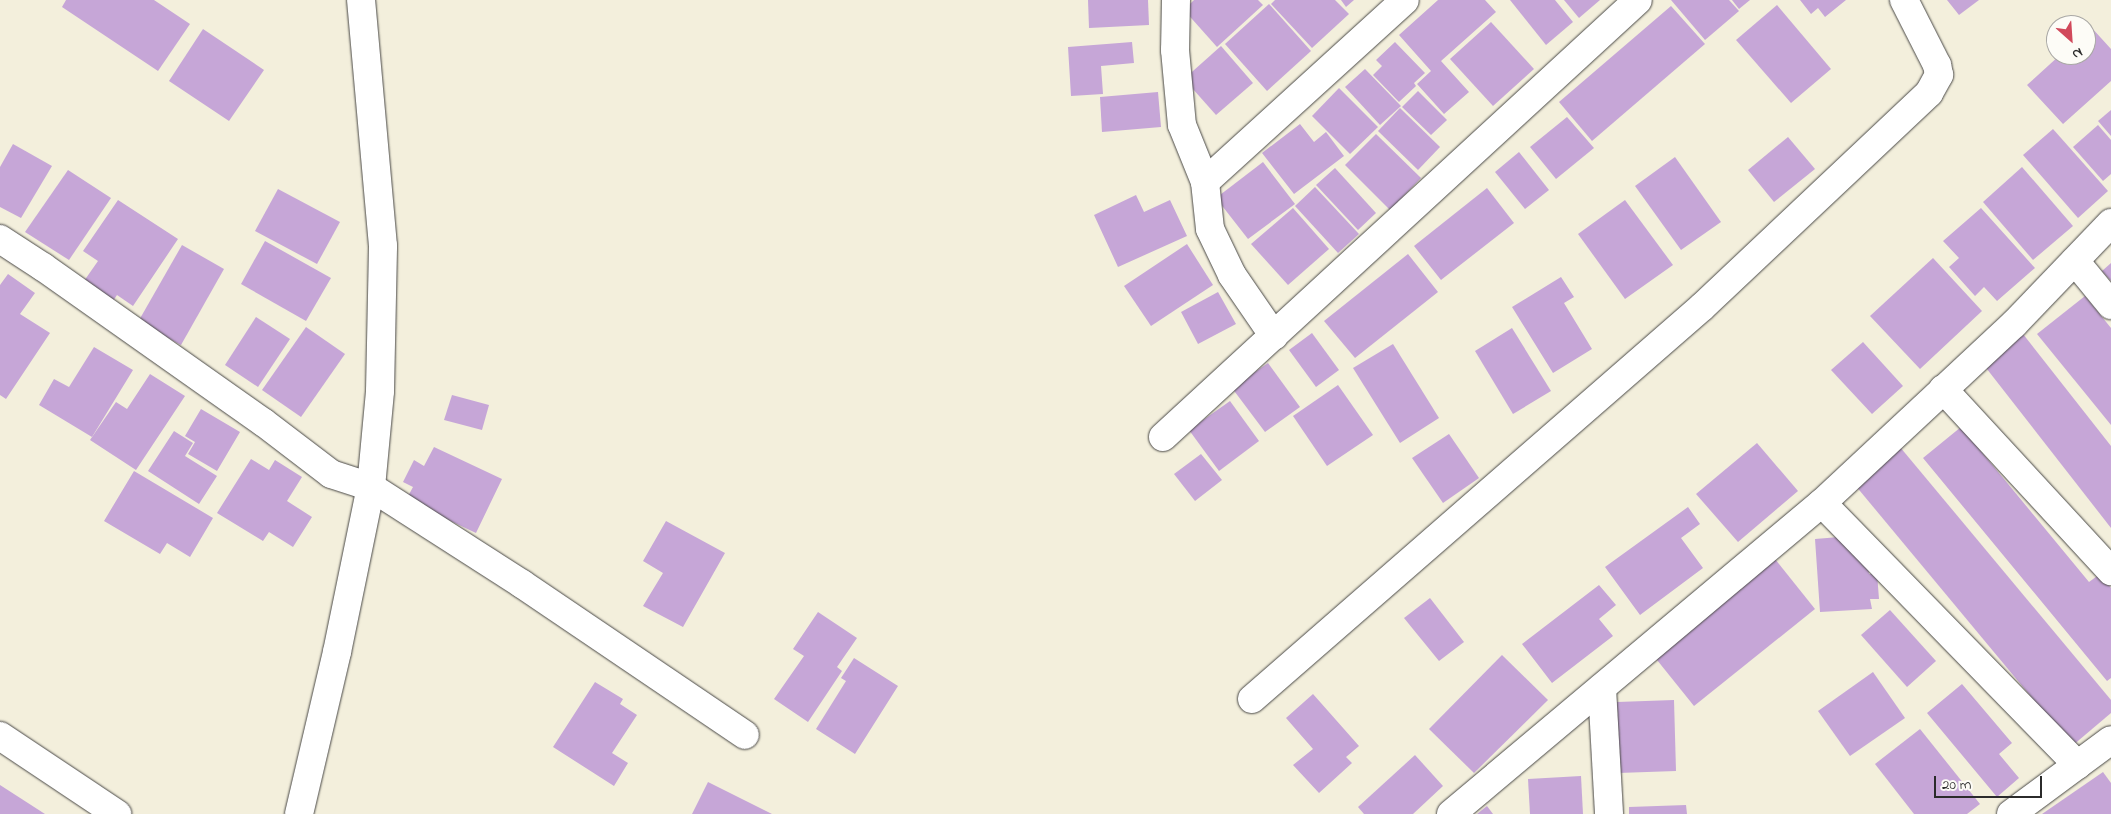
<!DOCTYPE html>
<style>
body{margin:0}
#map{position:relative;width:2111px;height:814px;overflow:hidden;background:#f3efdc;font-family:"Indie Flower",sans-serif}
div>[style]{position:absolute}
.building>*{inset:0;background:#c6a6d7}
.roads{filter:drop-shadow(0 0 1px #494846) drop-shadow(0 0 1px #494846)}
.minor>*{height:28px;margin:-14px;padding:0 14px;transform-origin:14px;border-radius:14px;background:#fff}
span{translate:-50% -50%;white-space:nowrap;text-align:center;line-height:1.15;-webkit-text-stroke:5px #fdfcf7;paint-order:stroke}
.north{position:absolute;left:2046px;top:15px;width:50px;height:50px;box-sizing:border-box;background:#fdfcf7;border:1px solid #a9a8a5;border-radius:50%;rotate:154deg;font-size:14px;font-weight:700;line-height:20px;text-align:center;color:#2b2b2b}
.north::after{content:'';display:block;margin:auto;width:18px;height:22px;background:#d1495b;clip-path:polygon(50% 0,100% 100%,50% 72%,0 100%)}
.scale{position:absolute;left:1934px;top:776px;width:108px;height:22px;box-sizing:border-box;border:2px solid #2b2b2b;border-top:0;padding-left:6px;font-size:15px;line-height:18px;white-space:nowrap;color:#2b2b2b;-webkit-text-stroke:4px #fdfcf7;paint-order:stroke}
</style>
<div id="map">
<div class="building">
<div style="clip-path:polygon(66px 0,154px 0,190px 24px,158px 71px,62px 7px)"></div>
<div style="clip-path:polygon(1088px 0,1148px 0,1149px 25px,1089px 28px)"></div>
<div style="clip-path:polygon(1194px 0,1258px 0,1263px 5px,1217px 47px,1184px 10px)"></div>
<div style="clip-path:polygon(1275px 0,1335px 0,1349px 14px,1312px 48px,1271px 4px)"></div>
<div style="clip-path:polygon(1341px 0,1354px 0,1346px 7px)"></div>
<div style="clip-path:polygon(1438px 0,1485px 0,1496px 12px,1441px 61px,1469px 92px,1444px 114px,1417px 84px,1431px 71px,1399px 35px)"></div>
<div style="clip-path:polygon(1510px 0,1555px 0,1573px 22px,1546px 45px)"></div>
<div style="clip-path:polygon(1564px 0,1600px 0,1579px 18px)"></div>
<div style="clip-path:polygon(1671px 0,1729px 0,1739px 11px,1705px 40px)"></div>
<div style="clip-path:polygon(1732px 0,1750px 0,1739px 9px)"></div>
<div style="clip-path:polygon(1800px 0,1846px 0,1825px 17px,1818px 8px,1811px 14px)"></div>
<div style="clip-path:polygon(1947px 0,1979px 0,1959px 15px)"></div>
<div style="clip-path:polygon(1269px 4px,1311px 51px,1267px 91px,1225px 44px)"></div>
<div style="clip-path:polygon(1777px 5px,1831px 69px,1791px 103px,1736px 40px)"></div>
<div style="clip-path:polygon(1671px 6px,1705px 44px,1592px 141px,1559px 102px)"></div>
<div style="clip-path:polygon(1491px 22px,1534px 69px,1493px 106px,1450px 59px)"></div>
<div style="clip-path:polygon(2091px 27px,2111px 49px,2111px 81px,2063px 124px,2027px 85px,2060px 55px,2086px 55px,2086px 32px)"></div>
<div style="clip-path:polygon(203px 29px,264px 70px,229px 121px,169px 81px)"></div>
<div style="clip-path:polygon(1132px 42px,1134px 63px,1101px 66px,1103px 94px,1071px 96px,1068px 47px)"></div>
<div style="clip-path:polygon(1395px 42px,1425px 73px,1414px 83px,1416px 86px,1399px 102px,1373px 75px,1382px 66px,1376px 60px)"></div>
<div style="clip-path:polygon(1221px 46px,1253px 83px,1216px 115px,1184px 79px)"></div>
<div style="clip-path:polygon(1365px 69px,1401px 106px,1380px 125px,1345px 87px)"></div>
<div style="clip-path:polygon(1339px 88px,1378px 127px,1350px 154px,1312px 116px)"></div>
<div style="clip-path:polygon(1418px 91px,1447px 120px,1431px 135px,1402px 107px)"></div>
<div style="clip-path:polygon(1158px 92px,1161px 127px,1102px 132px,1100px 97px)"></div>
<div style="clip-path:polygon(1400px 108px,1440px 147px,1418px 170px,1378px 131px)"></div>
<div style="clip-path:polygon(2111px 110px,2111px 136px,2098px 121px)"></div>
<div style="clip-path:polygon(1567px 117px,1594px 148px,1556px 179px,1530px 147px)"></div>
<div style="clip-path:polygon(1300px 124px,1314px 142px,1326px 132px,1344px 156px,1294px 194px,1262px 153px)"></div>
<div style="clip-path:polygon(2098px 125px,2111px 140px,2111px 174px,2103px 181px,2073px 147px)"></div>
<div style="clip-path:polygon(2053px 129px,2108px 191px,2078px 218px,2023px 155px)"></div>
<div style="clip-path:polygon(1376px 134px,1421px 178px,1390px 210px,1345px 165px)"></div>
<div style="clip-path:polygon(1788px 137px,1815px 169px,1774px 202px,1748px 170px)"></div>
<div style="clip-path:polygon(13px 144px,52px 166px,21px 218px,0 207px,0 167px)"></div>
<div style="clip-path:polygon(1519px 152px,1549px 190px,1525px 209px,1495px 172px)"></div>
<div style="clip-path:polygon(1675px 157px,1721px 222px,1681px 250px,1635px 186px)"></div>
<div style="clip-path:polygon(1263px 162px,1295px 204px,1248px 239px,1216px 198px)"></div>
<div style="clip-path:polygon(2022px 167px,2073px 226px,2033px 260px,1983px 202px)"></div>
<div style="clip-path:polygon(1335px 168px,1376px 213px,1358px 230px,1316px 185px)"></div>
<div style="clip-path:polygon(68px 170px,111px 198px,69px 260px,25px 232px)"></div>
<div style="clip-path:polygon(1315px 187px,1359px 234px,1338px 253px,1295px 206px)"></div>
<div style="clip-path:polygon(1487px 188px,1514px 223px,1441px 280px,1414px 246px)"></div>
<div style="clip-path:polygon(278px 189px,340px 222px,317px 264px,255px 231px)"></div>
<div style="clip-path:polygon(1136px 195px,1144px 212px,1170px 200px,1187px 236px,1118px 267px,1094px 215px)"></div>
<div style="clip-path:polygon(118px 200px,178px 239px,133px 306px,117px 295px,113px 301px,84px 281px,98px 261px,83px 251px)"></div>
<div style="clip-path:polygon(1625px 200px,1673px 265px,1625px 299px,1578px 234px)"></div>
<div style="clip-path:polygon(1293px 208px,1329px 249px,1288px 285px,1251px 244px)"></div>
<div style="clip-path:polygon(1981px 208px,2035px 268px,1997px 301px,1984px 287px,1975px 296px,1949px 267px,1959px 258px,1943px 241px)"></div>
<div style="clip-path:polygon(265px 241px,331px 278px,306px 321px,241px 284px)"></div>
<div style="clip-path:polygon(1187px 244px,1213px 285px,1151px 326px,1124px 286px)"></div>
<div style="clip-path:polygon(182px 245px,224px 269px,181px 345px,138px 322px)"></div>
<div style="clip-path:polygon(1408px 254px,1438px 292px,1355px 358px,1324px 321px)"></div>
<div style="clip-path:polygon(1933px 258px,1982px 311px,1920px 369px,1870px 316px)"></div>
<div style="clip-path:polygon(2111px 263px,2111px 281px,2102px 271px)"></div>
<div style="clip-path:polygon(8px 274px,35px 293px,20px 314px,50px 333px,6px 399px,0 395px,0 285px)"></div>
<div style="clip-path:polygon(1561px 277px,1574px 297px,1564px 303px,1592px 349px,1553px 373px,1512px 307px)"></div>
<div style="clip-path:polygon(1218px 292px,1236px 324px,1198px 344px,1181px 312px)"></div>
<div style="clip-path:polygon(2085px 296px,2111px 328px,2111px 425px,2037px 334px)"></div>
<div style="clip-path:polygon(256px 317px,290px 339px,258px 387px,225px 365px)"></div>
<div style="clip-path:polygon(306px 327px,345px 354px,301px 417px,262px 390px)"></div>
<div style="clip-path:polygon(1512px 328px,1551px 391px,1513px 414px,1475px 351px)"></div>
<div style="clip-path:polygon(1312px 333px,1339px 370px,1316px 387px,1289px 350px)"></div>
<div style="clip-path:polygon(2023px 334px,2111px 446px,2111px 528px,1983px 364px)"></div>
<div style="clip-path:polygon(1863px 342px,1903px 386px,1872px 414px,1831px 370px)"></div>
<div style="clip-path:polygon(1393px 344px,1439px 418px,1400px 443px,1353px 368px)"></div>
<div style="clip-path:polygon(94px 347px,133px 370px,92px 437px,39px 405px,54px 379px,69px 387px)"></div>
<div style="clip-path:polygon(1268px 363px,1300px 407px,1265px 432px,1232px 388px)"></div>
<div style="clip-path:polygon(150px 374px,185px 396px,136px 470px,90px 440px,116px 402px,127px 409px)"></div>
<div style="clip-path:polygon(1338px 385px,1373px 435px,1327px 466px,1293px 416px)"></div>
<div style="clip-path:polygon(452px 395px,489px 405px,482px 430px,444px 420px)"></div>
<div style="clip-path:polygon(1230px 401px,1259px 441px,1219px 471px,1189px 430px)"></div>
<div style="clip-path:polygon(201px 409px,240px 432px,217px 471px,188px 454px,195px 442px,185px 436px)"></div>
<div style="clip-path:polygon(1961px 427px,2089px 582px,2100px 574px,2111px 588px,2111px 678px,2107px 681px,1923px 458px)"></div>
<div style="clip-path:polygon(174px 431px,193px 443px,185px 456px,217px 476px,199px 504px,148px 471px)"></div>
<div style="clip-path:polygon(1449px 434px,1479px 478px,1443px 503px,1412px 458px)"></div>
<div style="clip-path:polygon(1757px 443px,1798px 491px,1738px 542px,1696px 494px)"></div>
<div style="clip-path:polygon(434px 447px,502px 479px,476px 533px,406px 500px,413px 487px,403px 482px,414px 460px,424px 466px)"></div>
<div style="clip-path:polygon(1900px 447px,2111px 700px,2111px 713px,2072px 746px,1855px 485px)"></div>
<div style="clip-path:polygon(1201px 454px,1222px 480px,1195px 501px,1174px 474px)"></div>
<div style="clip-path:polygon(251px 459px,269px 470px,275px 460px,302px 477px,287px 501px,312px 517px,293px 547px,269px 532px,263px 541px,217px 513px)"></div>
<div style="clip-path:polygon(134px 471px,213px 518px,190px 557px,167px 543px,160px 554px,104px 521px)"></div>
<div style="clip-path:polygon(1688px 507px,1700px 524px,1681px 538px,1703px 568px,1640px 615px,1605px 567px)"></div>
<div style="clip-path:polygon(666px 521px,725px 553px,683px 627px,643px 606px,663px 573px,643px 561px)"></div>
<div style="clip-path:polygon(1851px 536px,1852px 555px,1867px 554px,1869px 574px,1877px 573px,1879px 599px,1870px 599px,1872px 609px,1820px 612px,1815px 539px)"></div>
<div style="clip-path:polygon(1775px 559px,1815px 609px,1694px 706px,1653px 655px)"></div>
<div style="clip-path:polygon(1599px 585px,1616px 605px,1599px 619px,1613px 636px,1552px 683px,1522px 644px)"></div>
<div style="clip-path:polygon(1430px 598px,1464px 642px,1439px 661px,1404px 618px)"></div>
<div style="clip-path:polygon(1890px 610px,1936px 661px,1907px 687px,1861px 635px)"></div>
<div style="clip-path:polygon(818px 612px,857px 638px,837px 667px,842px 671px,808px 722px,774px 699px,804px 656px,793px 649px)"></div>
<div style="clip-path:polygon(1502px 655px,1548px 700px,1474px 773px,1429px 729px)"></div>
<div style="clip-path:polygon(854px 658px,898px 686px,855px 754px,816px 729px,846px 681px,841px 678px)"></div>
<div style="clip-path:polygon(1873px 672px,1905px 718px,1850px 756px,1818px 711px)"></div>
<div style="clip-path:polygon(595px 682px,623px 699px,620px 704px,637px 715px,612px 753px,628px 763px,614px 786px,553px 747px)"></div>
<div style="clip-path:polygon(1962px 684px,2012px 743px,1999px 754px,2019px 778px,1997px 797px,1927px 713px)"></div>
<div style="clip-path:polygon(1313px 694px,1359px 746px,1346px 757px,1352px 763px,1319px 793px,1293px 765px,1313px 749px,1286px 718px)"></div>
<div style="clip-path:polygon(1674px 700px,1676px 771px,1618px 773px,1617px 702px)"></div>
<div style="clip-path:polygon(1920px 729px,1980px 804px,1967px 814px,1914px 814px,1875px 764px)"></div>
<div style="clip-path:polygon(1415px 755px,1443px 786px,1413px 814px,1364px 814px,1358px 807px)"></div>
<div style="clip-path:polygon(2103px 772px,2111px 783px,2111px 814px,2042px 814px)"></div>
<div style="clip-path:polygon(1581px 776px,1583px 814px,1530px 814px,1528px 779px)"></div>
<div style="clip-path:polygon(708px 782px,772px 814px,692px 814px)"></div>
<div style="clip-path:polygon(0 785px,45px 814px,0 814px)"></div>
<div style="clip-path:polygon(1686px 805px,1687px 814px,1629px 814px,1629px 807px)"></div>
<div style="clip-path:polygon(1487px 806px,1493px 814px,1477px 814px)"></div>
</div>
<div class="roads">
<div class="minor">
<div style="left:1176px;top:0;width:50px;rotate:91.1deg"></div>
<div style="left:1175px;top:50px;width:75px;rotate:84.7deg"></div>
<div style="left:1182px;top:125px;width:61px;rotate:68deg"></div>
<div style="left:1205px;top:182px;width:47px;rotate:83.9deg"></div>
<div style="left:1210px;top:229px;width:51px;rotate:64.4deg"></div>
<div style="left:1232px;top:275px;width:74px;rotate:55.5deg"></div>
<div style="left:1205px;top:182px;width:270px;rotate:-42.3deg"></div>
<div style="left:0;top:239px;width:51px;rotate:33.1deg"></div>
<div style="left:43px;top:267px;width:269px;rotate:35.2deg"></div>
<div style="left:263px;top:422px;width:86px;rotate:37.4deg"></div>
<div style="left:331px;top:474px;width:42px;rotate:18deg"></div>
<div style="left:371px;top:487px;width:179px;rotate:32.7deg"></div>
<div style="left:522px;top:584px;width:269px;rotate:34.1deg"></div>
<div style="left:2075px;top:261px;width:57px;rotate:50.7deg"></div>
<div style="left:1943px;top:389px;width:248px;rotate:47.3deg"></div>
<div style="left:1163px;top:437px;width:645px;rotate:-42.61deg"></div>
<div style="left:1822px;top:503px;width:366px;rotate:45.7deg"></div>
<div style="left:1602px;top:688px;width:126px;rotate:86.8deg"></div>
<div style="left:1252px;top:699px;width:597px;rotate:-41.06deg"></div>
<div style="left:1702px;top:307px;width:312px;rotate:-43.3deg"></div>
<div style="left:1929px;top:93px;width:21px;rotate:-61deg"></div>
<div style="left:1939px;top:75px;width:10px;rotate:-101deg"></div>
<div style="left:1937px;top:65px;width:73px;rotate:-116.9deg"></div>
<div style="left:0;top:736px;width:141px;rotate:33.7deg"></div>
<div style="left:299px;top:814px;width:166px;rotate:-76.8deg"></div>
<div style="left:337px;top:652px;width:168px;rotate:-78.4deg"></div>
<div style="left:371px;top:487px;width:96px;rotate:-84.6deg"></div>
<div style="left:380px;top:391px;width:145px;rotate:-88.8deg"></div>
<div style="left:383px;top:246px;width:247px;rotate:-95.1deg"></div>
<div style="left:1451px;top:814px;width:484px;rotate:-40deg"></div>
<div style="left:1822px;top:503px;width:262px;rotate:-43deg"></div>
<div style="left:2014px;top:324px;width:140px;rotate:-46.2deg"></div>
<div style="left:2011px;top:814px;width:124px;rotate:-36.5deg"></div>
</div>
</div>
<div class="north">N</div>
<div class="scale">20 m</div>
</div>
